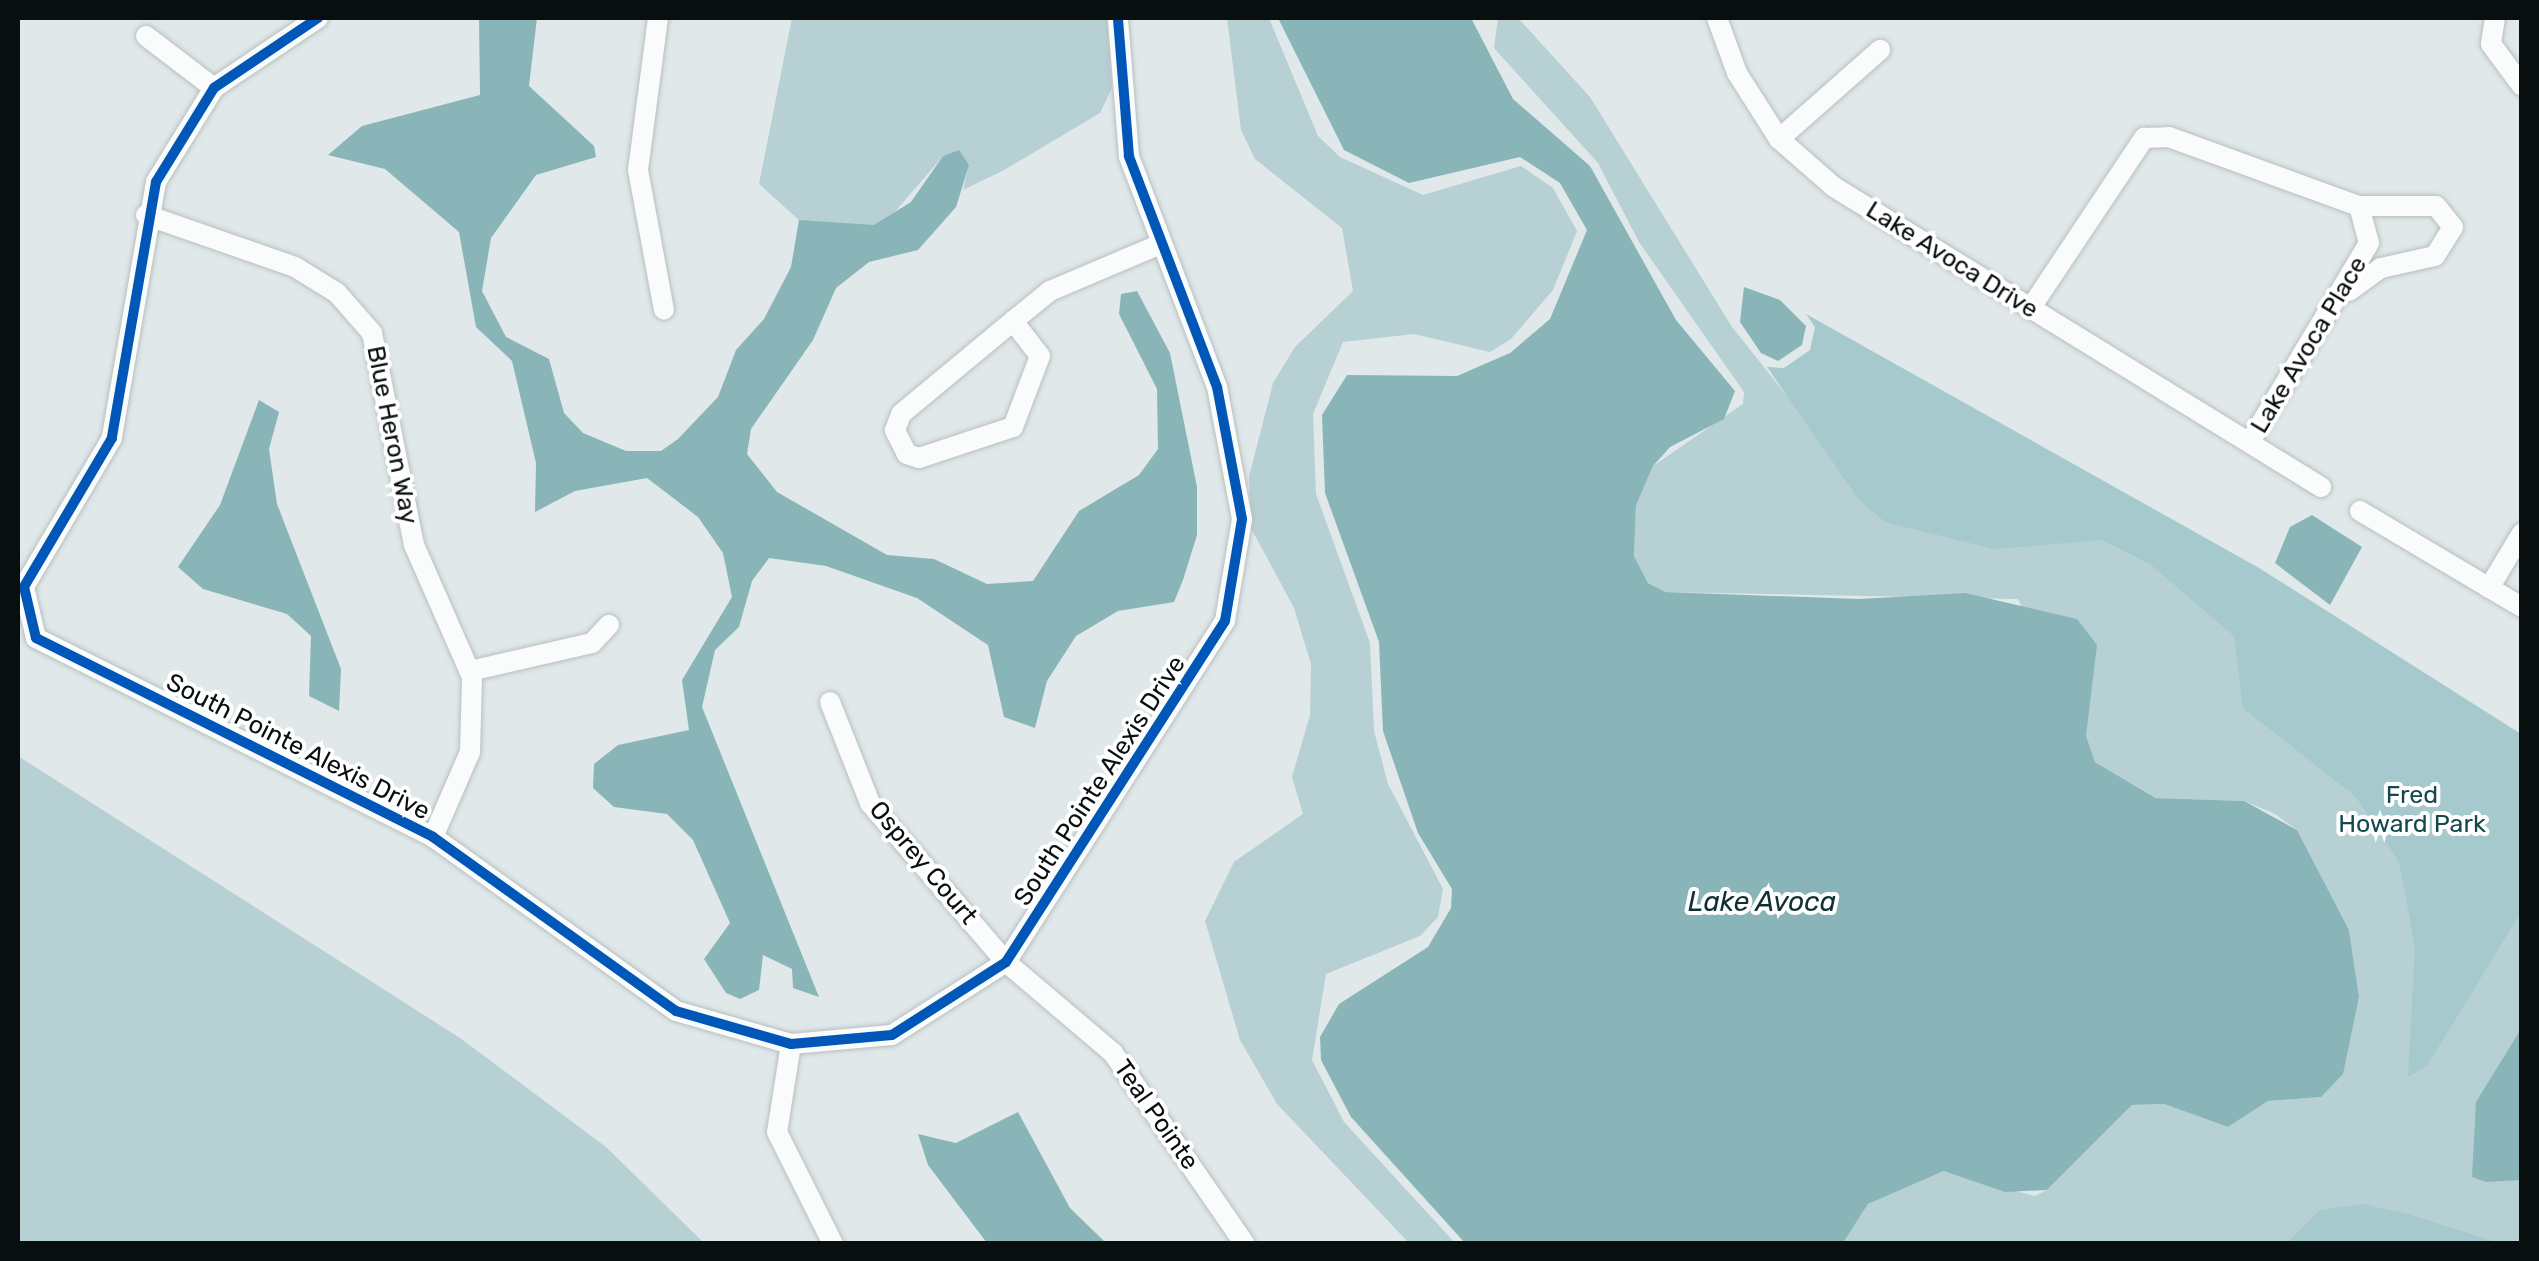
<!DOCTYPE html>
<style>
body{margin:0}
#map{position:relative;width:2539px;height:1261px;overflow:hidden;background:#e0e8ea;font-family:Rubik,sans-serif}
div>[style]{position:absolute}
.green>*{inset:0;background:#b7d0d3}
.forest>*{inset:0;background:#a5c9cc}
.water>*{inset:0;background:#89b5b8}
.roads{filter:drop-shadow(0 0 2px #b9bfc0) drop-shadow(0 0 2px #b9bfc0)}
.minor>*{height:20px;margin:-10px;padding:0 10px;transform-origin:10px;border-radius:10px;background:#fafcfc}
.cycleway>*{height:10px;margin:-5px;padding:0 5px;transform-origin:5px;border-radius:5px;background:#0057b8}
span{translate:-50% -50%;white-space:nowrap;text-align:center;line-height:1.15;-webkit-text-stroke:8px #fff;paint-order:stroke}
.street-label{font-size:25px;color:#090e0f}
.park-label{font-size:25px;color:#13494d}
.water-label{font-size:28px;color:#113033;font-style:italic}
.frame{position:absolute;inset:0;border:20px solid #090e0f;pointer-events:none}
</style>
<div id="map">
<div class="green">
<div style="clip-path:polygon(792px 18px,1107px 18px,1112px 88px,1100px 113px,1004px 170px,963px 190px,969px 164px,944px 155px,893px 214px,874px 226px,828px 227px,799px 220px,759px 184px)"></div>
<div style="clip-path:polygon(1227px 18px,1269px 18px,1318px 136px,1340px 157px,1423px 195px,1521px 166px,1553px 188px,1577px 231px,1553px 290px,1511px 339px,1490px 352px,1414px 334px,1343px 342px,1313px 414px,1316px 494px,1370px 643px,1374px 731px,1388px 784px,1443px 889px,1438px 917px,1420px 936px,1326px 974px,1312px 1060px,1344px 1122px,1455px 1243px,1409px 1243px,1277px 1104px,1240px 1040px,1205px 921px,1234px 862px,1303px 814px,1292px 777px,1310px 715px,1311px 664px,1294px 608px,1251px 528px,1249px 477px,1273px 383px,1295px 347px,1353px 291px,1342px 228px,1255px 159px,1241px 130px)"></div>
<div style="clip-path:polygon(1498px 18px,1518px 18px,1590px 97px,1732px 327px,1787px 396px,1863px 402px,2521px 748px,2521px 1243px,1843px 1243px,1868px 1204px,1944px 1171px,2034px 1196px,2047px 1190px,2132px 1105px,2164px 1104px,2228px 1127px,2268px 1101px,2321px 1097px,2359px 998px,2349px 930px,2297px 830px,2275px 814px,2244px 801px,2157px 798px,2095px 762px,2018px 599px,1664px 592px,1648px 583px,1634px 556px,1636px 504px,1653px 466px,1743px 404px,1744px 392px,1639px 242px,1598px 163px,1494px 48px)"></div>
<div style="clip-path:polygon(18px 756px,460px 1038px,606px 1147px,704px 1243px,18px 1243px)"></div>
</div>
<div class="forest">
<div style="clip-path:polygon(1806px 314px,2259px 568px,2521px 734px,2521px 912px,2427px 1066px,2408px 1077px,2415px 946px,2399px 862px,2356px 797px,2243px 708px,2234px 636px,2150px 564px,2102px 540px,1994px 549px,1885px 522px,1859px 500px,1767px 367px,1784px 368px,1810px 350px,1815px 327px)"></div>
<div style="clip-path:polygon(2363px 1204px,2408px 1214px,2499px 1243px,2287px 1243px,2320px 1210px)"></div>
</div>
<div class="water">
<div style="clip-path:polygon(479px 18px,537px 18px,529px 86px,594px 146px,596px 157px,536px 175px,491px 238px,482px 291px,506px 337px,549px 359px,564px 413px,583px 433px,626px 451px,661px 451px,678px 439px,718px 397px,736px 350px,764px 319px,791px 267px,799px 220px,874px 225px,911px 202px,943px 156px,959px 150px,969px 165px,956px 207px,918px 250px,869px 262px,836px 288px,813px 340px,751px 429px,747px 454px,777px 492px,887px 555px,934px 559px,987px 584px,1033px 581px,1079px 511px,1139px 475px,1158px 449px,1157px 389px,1119px 314px,1121px 294px,1137px 291px,1170px 353px,1197px 487px,1197px 535px,1183px 580px,1174px 602px,1118px 611px,1076px 636px,1047px 681px,1035px 728px,1004px 717px,988px 645px,917px 598px,826px 566px,769px 558px,752px 581px,739px 627px,715px 650px,702px 707px,819px 997px,793px 988px,792px 969px,763px 955px,759px 990px,740px 999px,726px 993px,704px 959px,730px 923px,693px 840px,667px 814px,614px 807px,593px 788px,594px 764px,618px 745px,689px 730px,682px 680px,732px 597px,723px 553px,698px 517px,647px 478px,575px 491px,535px 512px,536px 463px,512px 361px,476px 327px,459px 232px,385px 169px,328px 155px,362px 126px,480px 95px)"></div>
<div style="clip-path:polygon(1278px 18px,1471px 18px,1513px 99px,1590px 166px,1676px 320px,1735px 391px,1724px 419px,1670px 447px,1653px 466px,1636px 505px,1634px 556px,1648px 583px,1665px 592px,1859px 599px,1965px 593px,2077px 619px,2097px 645px,2086px 736px,2095px 762px,2156px 798px,2244px 801px,2297px 830px,2349px 930px,2359px 997px,2343px 1074px,2321px 1097px,2268px 1101px,2228px 1127px,2164px 1104px,2132px 1105px,2047px 1190px,2005px 1192px,1944px 1171px,1868px 1204px,1843px 1243px,1465px 1243px,1351px 1117px,1321px 1060px,1320px 1037px,1339px 1004px,1428px 947px,1451px 908px,1452px 889px,1418px 833px,1383px 731px,1379px 642px,1325px 493px,1322px 415px,1347px 375px,1457px 376px,1510px 353px,1550px 319px,1587px 230px,1560px 183px,1520px 157px,1409px 183px,1344px 150px)"></div>
<div style="clip-path:polygon(1744px 287px,1780px 300px,1806px 326px,1802px 345px,1778px 361px,1761px 353px,1740px 322px)"></div>
<div style="clip-path:polygon(259px 400px,279px 412px,269px 449px,277px 504px,341px 669px,339px 711px,309px 696px,311px 636px,287px 614px,203px 589px,178px 567px,220px 505px)"></div>
<div style="clip-path:polygon(2312px 515px,2362px 547px,2330px 605px,2275px 563px,2290px 527px)"></div>
<div style="clip-path:polygon(2521px 1029px,2521px 1180px,2486px 1182px,2472px 1177px,2476px 1102px)"></div>
<div style="clip-path:polygon(1018px 1112px,1070px 1208px,1106px 1243px,987px 1243px,928px 1165px,918px 1134px,956px 1143px)"></div>
</div>
<div class="roads">
<div class="minor">
<div style="left:318px;top:18px;width:125px;rotate:146.1deg"></div>
<div style="left:214px;top:88px;width:110px;rotate:121.7deg"></div>
<div style="left:156px;top:182px;width:260px;rotate:99.8deg"></div>
<div style="left:112px;top:438px;width:173px;rotate:120.6deg"></div>
<div style="left:24px;top:587px;width:52px;rotate:76.8deg"></div>
<div style="left:36px;top:638px;width:444px;rotate:26.6deg"></div>
<div style="left:433px;top:837px;width:299px;rotate:35.6deg"></div>
<div style="left:676px;top:1011px;width:120px;rotate:16deg"></div>
<div style="left:791px;top:1044px;width:101px;rotate:-5.1deg"></div>
<div style="left:892px;top:1035px;width:135px;rotate:-32.6deg"></div>
<div style="left:1006px;top:962px;width:405px;rotate:-57.3deg"></div>
<div style="left:1225px;top:621px;width:103px;rotate:-80.5deg"></div>
<div style="left:1242px;top:519px;width:134px;rotate:-100.7deg"></div>
<div style="left:1217px;top:387px;width:247px;rotate:-110.9deg"></div>
<div style="left:1129px;top:156px;width:138px;rotate:-94.6deg"></div>
<div style="left:658px;top:18px;width:153px;rotate:97.5deg"></div>
<div style="left:638px;top:170px;width:142px;rotate:79.5deg"></div>
<div style="left:1717px;top:18px;width:59px;rotate:70deg"></div>
<div style="left:1737px;top:73px;width:78px;rotate:57.5deg"></div>
<div style="left:1779px;top:139px;width:73px;rotate:41.1deg"></div>
<div style="left:1834px;top:187px;width:572px;rotate:31.63deg"></div>
<div style="left:2495px;top:18px;width:26px;rotate:99deg"></div>
<div style="left:2491px;top:44px;width:52px;rotate:53.6deg"></div>
<div style="left:146px;top:36px;width:86px;rotate:37.4deg"></div>
<div style="left:1779px;top:139px;width:135px;rotate:-41.4deg"></div>
<div style="left:146px;top:215px;width:158px;rotate:19.2deg"></div>
<div style="left:295px;top:267px;width:49px;rotate:31.8deg"></div>
<div style="left:337px;top:293px;width:53px;rotate:48.8deg"></div>
<div style="left:372px;top:333px;width:216px;rotate:78.8deg"></div>
<div style="left:414px;top:545px;width:144px;rotate:66.3deg"></div>
<div style="left:472px;top:677px;width:75px;rotate:91.5deg"></div>
<div style="left:470px;top:752px;width:93px;rotate:113.5deg"></div>
<div style="left:2349px;top:291px;width:39px;rotate:-36deg"></div>
<div style="left:2381px;top:268px;width:55px;rotate:-12.5deg"></div>
<div style="left:2435px;top:256px;width:34px;rotate:-58deg"></div>
<div style="left:2453px;top:227px;width:27px;rotate:-129deg"></div>
<div style="left:2436px;top:206px;width:77px;rotate:180deg"></div>
<div style="left:2030px;top:309px;width:206px;rotate:-56.3deg"></div>
<div style="left:2144px;top:138px;width:25px;rotate:-2deg"></div>
<div style="left:2169px;top:137px;width:202px;rotate:20deg"></div>
<div style="left:2359px;top:206px;width:38px;rotate:75deg"></div>
<div style="left:2369px;top:243px;width:232px;rotate:120.9deg"></div>
<div style="left:1013px;top:321px;width:44px;rotate:52.4deg"></div>
<div style="left:1040px;top:356px;width:76px;rotate:110.8deg"></div>
<div style="left:1013px;top:427px;width:99px;rotate:161.7deg"></div>
<div style="left:919px;top:458px;width:13px;rotate:-162deg"></div>
<div style="left:907px;top:454px;width:27px;rotate:-117deg"></div>
<div style="left:895px;top:430px;width:17px;rotate:-69deg"></div>
<div style="left:901px;top:414px;width:146px;rotate:-39.7deg"></div>
<div style="left:1013px;top:321px;width:48px;rotate:-39deg"></div>
<div style="left:1050px;top:291px;width:115px;rotate:-23deg"></div>
<div style="left:2360px;top:511px;width:188px;rotate:30.7deg"></div>
<div style="left:2489px;top:588px;width:64px;rotate:-59deg"></div>
<div style="left:470px;top:671px;width:125px;rotate:-12.9deg"></div>
<div style="left:592px;top:643px;width:25px;rotate:-47deg"></div>
<div style="left:830px;top:702px;width:109px;rotate:68.4deg"></div>
<div style="left:870px;top:803px;width:209px;rotate:49.5deg"></div>
<div style="left:1006px;top:962px;width:140px;rotate:40.4deg"></div>
<div style="left:1113px;top:1053px;width:232px;rotate:55.4deg"></div>
<div style="left:791px;top:1044px;width:89px;rotate:99deg"></div>
<div style="left:777px;top:1132px;width:125px;rotate:63.4deg"></div>
</div>
</div>
<div class="cycleway">
<div style="left:318px;top:18px;width:125px;rotate:146.1deg"></div>
<div style="left:214px;top:88px;width:110px;rotate:121.7deg"></div>
<div style="left:156px;top:182px;width:260px;rotate:99.8deg"></div>
<div style="left:112px;top:438px;width:173px;rotate:120.6deg"></div>
<div style="left:24px;top:587px;width:52px;rotate:76.8deg"></div>
<div style="left:36px;top:638px;width:444px;rotate:26.6deg"></div>
<div style="left:433px;top:837px;width:299px;rotate:35.6deg"></div>
<div style="left:676px;top:1011px;width:120px;rotate:16deg"></div>
<div style="left:791px;top:1044px;width:101px;rotate:-5.1deg"></div>
<div style="left:892px;top:1035px;width:135px;rotate:-32.6deg"></div>
<div style="left:1006px;top:962px;width:405px;rotate:-57.3deg"></div>
<div style="left:1225px;top:621px;width:103px;rotate:-80.5deg"></div>
<div style="left:1242px;top:519px;width:134px;rotate:-100.7deg"></div>
<div style="left:1217px;top:387px;width:247px;rotate:-110.9deg"></div>
<div style="left:1129px;top:156px;width:138px;rotate:-94.6deg"></div>
</div>
<div class="street-label">
<span style="left:1952px;top:260px;rotate:32deg">Lake Avoca Drive</span>
<span style="left:2309px;top:345px;rotate:-59deg">Lake Avoca Place</span>
<span style="left:392px;top:435px;rotate:79deg">Blue Heron Way</span>
<span style="left:298px;top:747px;rotate:27deg">South Pointe Alexis Drive</span>
<span style="left:1100px;top:781px;rotate:-57deg">South Pointe Alexis Drive</span>
<span style="left:923px;top:863px;rotate:50deg">Osprey Court</span>
<span style="left:1156px;top:1115px;rotate:55deg">Teal Pointe</span>
</div>
<div class="park-label">
<span style="left:2412px;top:810px">Fred<br>Howard Park</span>
</div>
<div class="water-label">
<span style="left:1762px;top:902px">Lake Avoca</span>
</div>
<div class="frame"></div>
</div>
